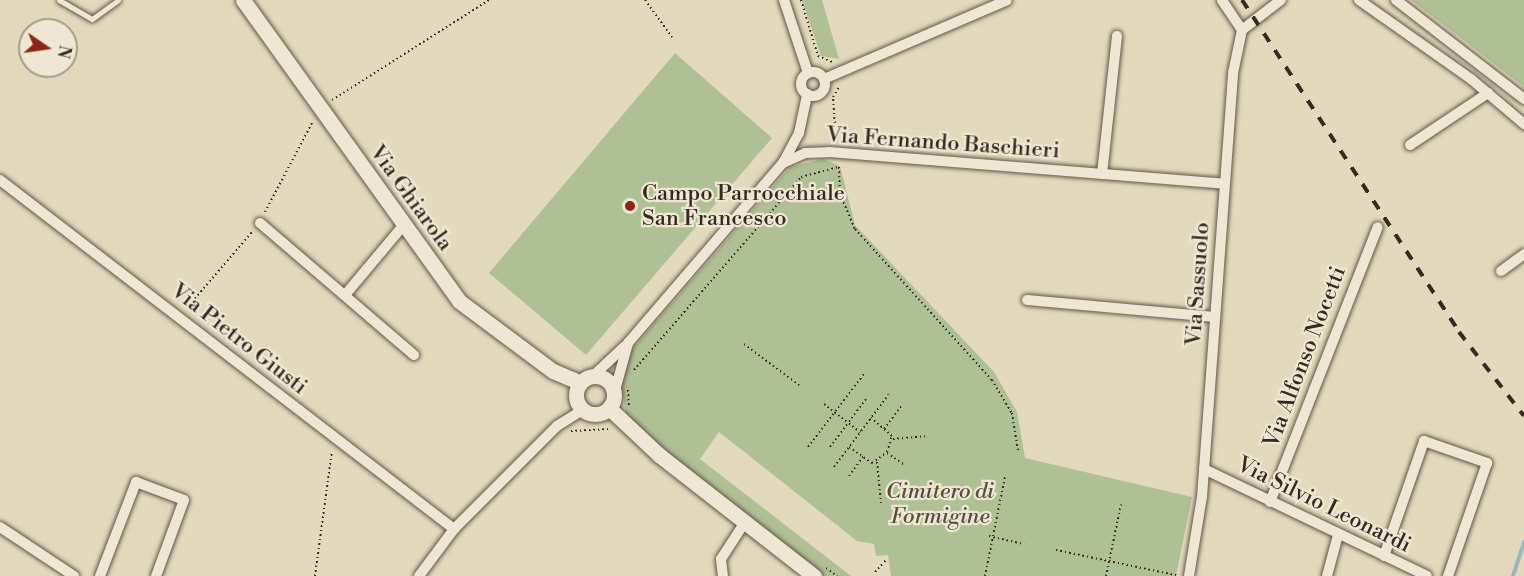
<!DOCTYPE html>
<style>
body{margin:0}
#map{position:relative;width:1524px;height:576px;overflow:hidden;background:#e3dabd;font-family:"Libre Bodoni",serif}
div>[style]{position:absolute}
.green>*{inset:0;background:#afc194}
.stream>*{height:4px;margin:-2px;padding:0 2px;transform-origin:2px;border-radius:2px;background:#98b8ba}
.path>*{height:2px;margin-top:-1px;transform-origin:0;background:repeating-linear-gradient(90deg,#382920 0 1.5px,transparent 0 4.5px)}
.roads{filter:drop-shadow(0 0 2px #635547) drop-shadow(0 0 2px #635547)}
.lane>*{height:5px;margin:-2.5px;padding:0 2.5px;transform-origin:2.5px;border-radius:2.5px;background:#ede7d4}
.street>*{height:10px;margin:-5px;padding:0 5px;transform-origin:5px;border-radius:5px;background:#ede7d4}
.street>.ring{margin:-5px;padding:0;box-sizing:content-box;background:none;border:10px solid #ede7d4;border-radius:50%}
.secondary>*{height:15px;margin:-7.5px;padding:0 7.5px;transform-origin:7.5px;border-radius:7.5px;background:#ede7d4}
.secondary>.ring{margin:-7.5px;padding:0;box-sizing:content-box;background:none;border:15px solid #ede7d4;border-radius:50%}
.rail>*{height:4px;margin-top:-2px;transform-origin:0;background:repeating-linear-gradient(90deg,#382920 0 10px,transparent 0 20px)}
.dots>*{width:16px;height:16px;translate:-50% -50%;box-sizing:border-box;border:3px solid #ede7d4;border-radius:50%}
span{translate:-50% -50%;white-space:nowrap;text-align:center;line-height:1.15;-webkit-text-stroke:4.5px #ede7d4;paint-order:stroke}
.street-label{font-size:22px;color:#382920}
.poi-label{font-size:22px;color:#382920}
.left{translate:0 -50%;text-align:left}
.park-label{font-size:22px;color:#564f3d;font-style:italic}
.north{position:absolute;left:18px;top:18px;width:60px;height:60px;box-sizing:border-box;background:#ede7d4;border:2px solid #a59b8c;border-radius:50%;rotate:103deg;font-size:16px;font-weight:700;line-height:24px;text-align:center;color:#382920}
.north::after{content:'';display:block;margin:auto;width:21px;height:27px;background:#8f2418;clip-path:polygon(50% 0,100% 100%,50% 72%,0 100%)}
</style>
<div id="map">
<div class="green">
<div style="clip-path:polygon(802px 0,822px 0,839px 59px,821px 56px)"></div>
<div style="clip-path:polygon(1411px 0,1524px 0,1524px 87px,1453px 32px)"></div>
<div style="clip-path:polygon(675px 53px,772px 138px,586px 355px,489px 273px)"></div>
<div style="clip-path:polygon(823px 159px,840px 166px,855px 225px,994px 372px,1017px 412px,1025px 458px,1192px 497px,1176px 576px,891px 576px,888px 555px,876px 556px,874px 544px,857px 541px,719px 432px,700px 459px,851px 576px,823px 576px,627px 419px,620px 381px,622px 361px,790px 167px)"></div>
</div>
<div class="stream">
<div style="left:1513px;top:576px;width:36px;rotate:-72deg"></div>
</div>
<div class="path">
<div style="left:645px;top:0;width:46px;rotate:53.9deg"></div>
<div style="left:801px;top:0;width:59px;rotate:73.1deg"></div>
<div style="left:818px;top:56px;width:15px;rotate:23deg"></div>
<div style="left:332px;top:100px;width:186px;rotate:-32.5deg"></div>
<div style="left:836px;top:141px;width:44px;rotate:-93.9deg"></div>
<div style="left:833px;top:97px;width:12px;rotate:-59deg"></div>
<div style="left:265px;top:212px;width:103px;rotate:-62.2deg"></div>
<div style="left:192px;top:302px;width:92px;rotate:-49.4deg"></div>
<div style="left:744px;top:344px;width:69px;rotate:36.7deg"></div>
<div style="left:634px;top:370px;width:255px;rotate:-49.1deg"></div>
<div style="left:801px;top:177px;width:39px;rotate:-15deg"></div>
<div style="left:839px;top:167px;width:27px;rotate:88deg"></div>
<div style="left:840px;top:194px;width:38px;rotate:67deg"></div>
<div style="left:855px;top:229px;width:204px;rotate:47.8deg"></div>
<div style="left:992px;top:380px;width:39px;rotate:59deg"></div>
<div style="left:1012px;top:413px;width:39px;rotate:81deg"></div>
<div style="left:628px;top:390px;width:17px;rotate:87deg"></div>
<div style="left:824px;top:404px;width:46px;rotate:37.9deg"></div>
<div style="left:884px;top:429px;width:31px;rotate:-53deg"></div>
<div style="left:571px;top:431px;width:39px;rotate:-3deg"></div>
<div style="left:893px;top:439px;width:32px;rotate:-5deg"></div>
<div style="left:808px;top:447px;width:92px;rotate:-52.5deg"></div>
<div style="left:830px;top:447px;width:60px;rotate:-53.1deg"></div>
<div style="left:849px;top:447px;width:28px;rotate:35deg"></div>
<div style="left:872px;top:463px;width:19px;rotate:-36deg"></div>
<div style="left:887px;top:452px;width:17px;rotate:-73deg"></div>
<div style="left:892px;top:436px;width:28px;rotate:-139deg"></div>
<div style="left:887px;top:453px;width:22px;rotate:34deg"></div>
<div style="left:877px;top:462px;width:41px;rotate:84.4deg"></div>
<div style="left:834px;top:467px;width:91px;rotate:-53deg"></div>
<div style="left:849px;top:476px;width:24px;rotate:-54deg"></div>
<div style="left:989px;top:536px;width:36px;rotate:13deg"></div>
<div style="left:1056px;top:550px;width:123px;rotate:11.8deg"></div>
<div style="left:826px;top:568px;width:14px;rotate:36deg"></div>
<div style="left:875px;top:572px;width:16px;rotate:-47deg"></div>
<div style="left:315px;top:576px;width:126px;rotate:-82.3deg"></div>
<div style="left:985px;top:576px;width:101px;rotate:-78.6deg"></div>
<div style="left:1106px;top:576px;width:73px;rotate:-78.1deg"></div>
</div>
<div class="roads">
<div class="lane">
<div style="left:59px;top:0;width:38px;rotate:30deg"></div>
<div style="left:92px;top:19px;width:32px;rotate:-36deg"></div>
</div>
<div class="street">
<div style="left:784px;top:0;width:77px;rotate:71.8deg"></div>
<div style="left:1359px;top:0;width:137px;rotate:35.2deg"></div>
<div style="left:1471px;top:79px;width:70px;rotate:40.3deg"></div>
<div style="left:1396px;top:0;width:162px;rotate:37.7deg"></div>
<div style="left:1242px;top:30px;width:49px;rotate:-37.6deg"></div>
<div class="ring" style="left:801px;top:72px;width:14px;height:14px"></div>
<div style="left:824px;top:79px;width:199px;rotate:-23.3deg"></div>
<div style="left:1410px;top:145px;width:94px;rotate:-33.7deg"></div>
<div style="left:783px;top:163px;width:24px;rotate:-24deg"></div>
<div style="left:805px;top:153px;width:24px;rotate:-2deg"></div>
<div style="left:829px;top:152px;width:397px;rotate:4.6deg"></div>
<div style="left:1102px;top:174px;width:139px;rotate:-83.8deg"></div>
<div style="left:0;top:180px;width:573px;rotate:37.55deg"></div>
<div style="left:260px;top:223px;width:203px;rotate:40.6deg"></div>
<div style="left:1501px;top:271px;width:29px;rotate:-36deg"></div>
<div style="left:345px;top:295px;width:90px;rotate:-50deg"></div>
<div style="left:1027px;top:300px;width:189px;rotate:5.2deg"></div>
<div style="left:592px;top:377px;width:45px;rotate:-43.2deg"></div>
<div style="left:614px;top:394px;width:53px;rotate:-74.6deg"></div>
<div style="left:628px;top:343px;width:238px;rotate:-49.3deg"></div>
<div style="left:783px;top:163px;width:34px;rotate:-62deg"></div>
<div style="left:799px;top:133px;width:40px;rotate:-78deg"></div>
<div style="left:1204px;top:469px;width:247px;rotate:25.6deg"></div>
<div style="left:1270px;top:502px;width:295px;rotate:-68.6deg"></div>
<div style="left:0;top:527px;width:89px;rotate:33.5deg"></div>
<div style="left:1384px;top:556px;width:122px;rotate:-70.8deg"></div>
<div style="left:1424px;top:441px;width:67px;rotate:19.2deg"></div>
<div style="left:1487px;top:463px;width:120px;rotate:109deg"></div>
<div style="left:100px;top:576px;width:101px;rotate:-69deg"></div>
<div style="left:136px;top:482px;width:51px;rotate:20.6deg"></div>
<div style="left:184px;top:500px;width:81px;rotate:110.2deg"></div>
<div style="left:419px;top:576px;width:59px;rotate:-53.3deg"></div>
<div style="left:454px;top:529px;width:146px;rotate:-45deg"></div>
<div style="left:557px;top:426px;width:31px;rotate:-32deg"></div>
<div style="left:723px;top:576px;width:17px;rotate:-97deg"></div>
<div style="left:721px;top:559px;width:44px;rotate:-57deg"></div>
<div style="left:1189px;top:576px;width:80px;rotate:-80.7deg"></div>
<div style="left:1202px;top:497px;width:425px;rotate:-85.8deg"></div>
<div style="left:1233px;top:73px;width:44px;rotate:-78.2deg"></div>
<div style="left:1242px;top:30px;width:36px;rotate:-124deg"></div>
<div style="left:1327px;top:576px;width:42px;rotate:-75deg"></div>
</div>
<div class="secondary">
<div style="left:243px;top:0;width:370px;rotate:54.3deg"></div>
<div style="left:459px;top:301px;width:117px;rotate:36.7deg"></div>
<div style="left:553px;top:371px;width:30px;rotate:23deg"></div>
<div class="ring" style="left:576px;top:376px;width:23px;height:23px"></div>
<div style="left:609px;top:408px;width:69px;rotate:43.2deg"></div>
<div style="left:659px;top:455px;width:197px;rotate:38deg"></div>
</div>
</div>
<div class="rail">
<div style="left:1242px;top:0;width:397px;rotate:56.8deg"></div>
<div style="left:1459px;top:332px;width:106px;rotate:52.3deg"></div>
</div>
<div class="dots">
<div style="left:630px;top:206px;background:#8f2418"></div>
</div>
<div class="street-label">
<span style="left:943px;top:143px;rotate:4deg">Via Fernando Baschieri</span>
<span style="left:411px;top:198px;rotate:54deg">Via Ghiarola</span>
<span style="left:1198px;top:284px;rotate:-86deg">Via Sassuolo</span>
<span style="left:239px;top:339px;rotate:38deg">Via Pietro Giusti</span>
<span style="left:1305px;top:357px;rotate:-69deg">Via Alfonso Nocetti</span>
<span style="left:1324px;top:505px;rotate:26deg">Via Silvio Leonardi</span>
</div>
<div class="poi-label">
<span class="left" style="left:642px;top:206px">Campo Parrocchiale<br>San Francesco</span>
</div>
<div class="park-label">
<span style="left:940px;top:504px">Cimitero di<br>Formigine</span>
</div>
<div class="north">N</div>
</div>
